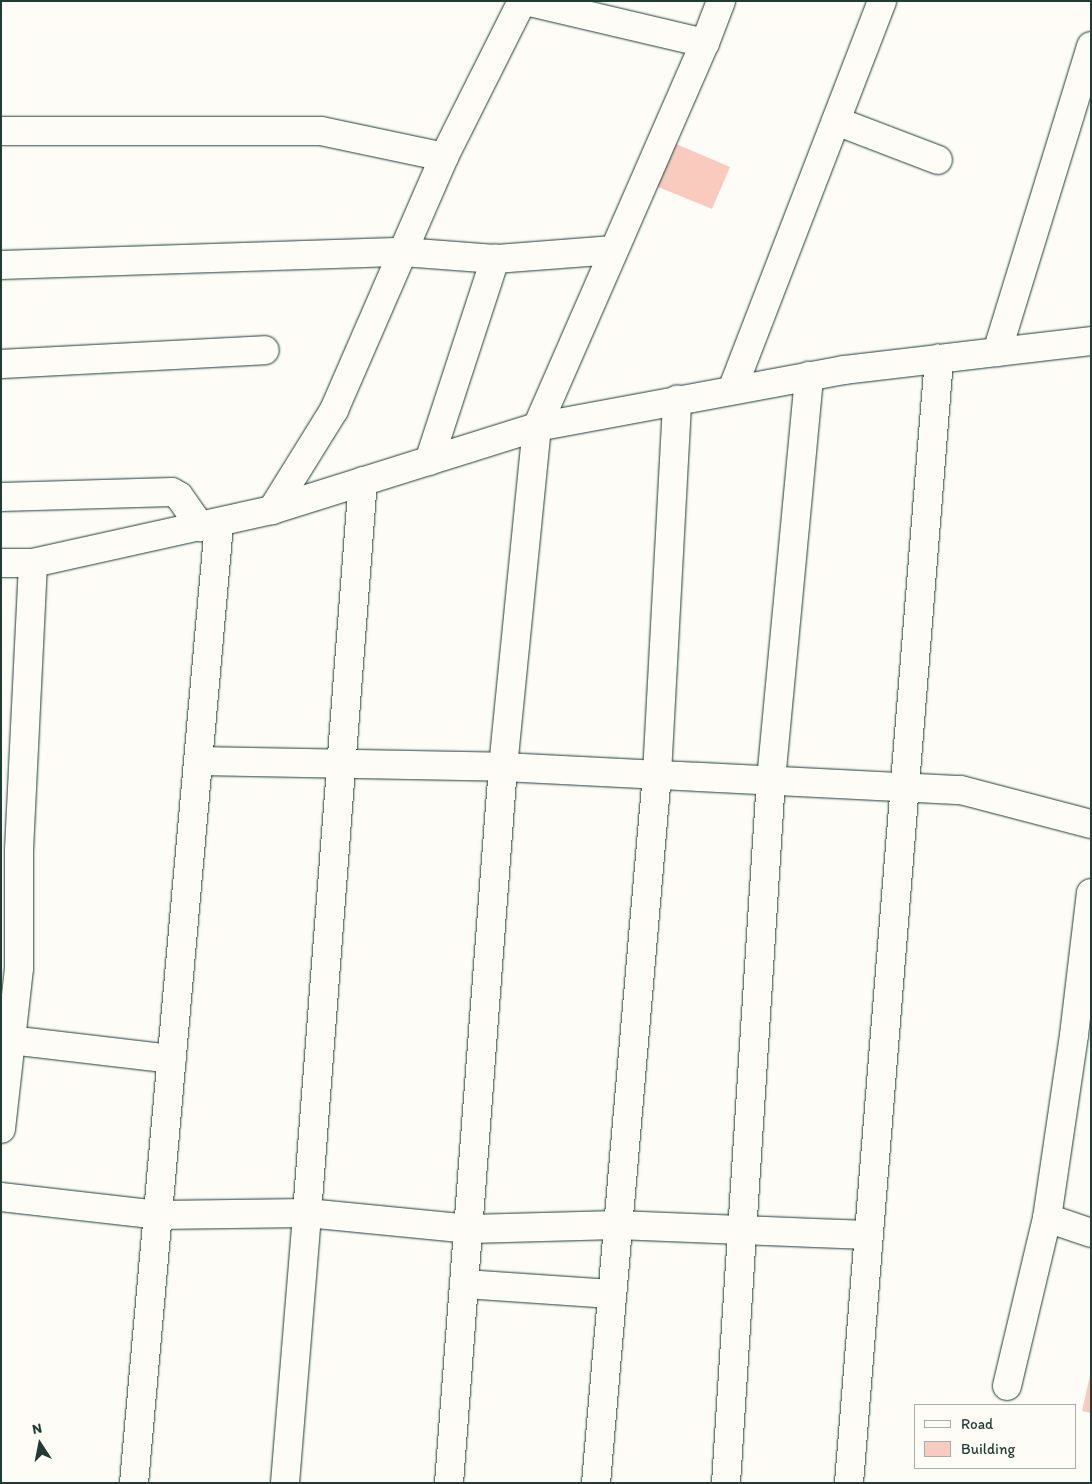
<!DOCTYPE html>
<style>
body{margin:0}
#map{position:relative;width:1092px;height:1484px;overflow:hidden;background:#fdfcf7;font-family:Itim,sans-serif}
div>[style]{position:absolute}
.building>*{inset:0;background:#f9cbbe}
.roads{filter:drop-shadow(0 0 1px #1f3d34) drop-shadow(0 0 1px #1f3d34)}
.street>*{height:28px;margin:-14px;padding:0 14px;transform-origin:14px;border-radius:14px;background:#fdfcf7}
span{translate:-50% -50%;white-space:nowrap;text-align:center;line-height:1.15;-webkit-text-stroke:5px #fdfcf7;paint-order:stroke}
.frame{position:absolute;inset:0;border:2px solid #1f3d34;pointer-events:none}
.legend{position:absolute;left:914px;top:1404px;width:162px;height:65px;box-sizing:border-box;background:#fdfcf7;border:1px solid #a4b0a9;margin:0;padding:6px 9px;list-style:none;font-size:15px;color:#1f3d34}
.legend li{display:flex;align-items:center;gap:10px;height:25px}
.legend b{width:25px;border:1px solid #a4b0a9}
.north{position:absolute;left:15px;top:1419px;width:50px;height:50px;-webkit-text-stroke:4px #fdfcf7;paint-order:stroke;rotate:349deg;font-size:14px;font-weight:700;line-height:20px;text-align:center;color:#1f3d34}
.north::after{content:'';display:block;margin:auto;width:18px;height:22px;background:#1f3d34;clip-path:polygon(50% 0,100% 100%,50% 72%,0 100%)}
</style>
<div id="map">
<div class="building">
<div style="clip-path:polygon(669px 141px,730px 167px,712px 209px,651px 184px)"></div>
<div style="clip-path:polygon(1090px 1375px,1091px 1376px,1091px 1413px,1082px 1411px)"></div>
</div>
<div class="roads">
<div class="street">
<div style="left:526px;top:1px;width:184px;rotate:13.2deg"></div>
<div style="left:705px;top:43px;width:45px;rotate:-69.1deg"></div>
<div style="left:836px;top:121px;width:109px;rotate:20.9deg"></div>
<div style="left:1px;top:131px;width:320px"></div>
<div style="left:321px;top:131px;width:126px;rotate:11.9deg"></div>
<div style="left:1px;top:265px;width:402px;rotate:-1.9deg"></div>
<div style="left:403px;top:252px;width:92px;rotate:4.4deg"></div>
<div style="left:495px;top:259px;width:119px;rotate:-4.3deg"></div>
<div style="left:997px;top:352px;width:320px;rotate:-72.9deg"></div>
<div style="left:1px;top:364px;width:264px;rotate:-3deg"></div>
<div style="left:732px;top:390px;width:417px;rotate:-68.9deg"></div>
<div style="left:429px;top:461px;width:213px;rotate:-71.9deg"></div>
<div style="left:1px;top:497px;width:171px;rotate:-1.7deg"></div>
<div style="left:172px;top:492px;width:8px;rotate:30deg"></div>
<div style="left:179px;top:496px;width:38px;rotate:55deg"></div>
<div style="left:272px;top:510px;width:118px;rotate:-58.2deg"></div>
<div style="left:334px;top:410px;width:276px;rotate:-66.5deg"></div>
<div style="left:444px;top:157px;width:174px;rotate:-63.4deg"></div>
<div style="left:1px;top:563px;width:32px"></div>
<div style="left:198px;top:761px;width:305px;rotate:1.1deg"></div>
<div style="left:503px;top:767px;width:459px;rotate:2.9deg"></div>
<div style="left:961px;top:790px;width:134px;rotate:14.7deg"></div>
<div style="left:1px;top:1039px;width:172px;rotate:6.7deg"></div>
<div style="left:1px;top:1129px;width:162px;rotate:-83.6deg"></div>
<div style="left:19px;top:968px;width:118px;rotate:-90deg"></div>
<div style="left:19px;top:850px;width:287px;rotate:-87.2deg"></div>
<div style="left:33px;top:563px;width:245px;rotate:-12.5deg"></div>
<div style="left:272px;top:510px;width:278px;rotate:-17.4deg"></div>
<div style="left:537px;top:427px;width:312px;rotate:-10.5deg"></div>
<div style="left:844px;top:370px;width:249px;rotate:-6.7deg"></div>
<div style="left:1px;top:1197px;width:158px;rotate:6.5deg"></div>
<div style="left:158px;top:1215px;width:149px;rotate:-0.8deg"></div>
<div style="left:307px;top:1213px;width:734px;rotate:-85.63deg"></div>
<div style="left:1047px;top:1218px;width:46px;rotate:18.8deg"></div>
<div style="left:464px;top:1284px;width:148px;rotate:3.9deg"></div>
<div style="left:1007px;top:1386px;width:173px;rotate:-76.6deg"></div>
<div style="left:1047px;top:1218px;width:185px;rotate:-81.6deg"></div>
<div style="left:1074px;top:1035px;width:143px;rotate:-83.2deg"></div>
<div style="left:134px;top:1483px;width:963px;rotate:-84.93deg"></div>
<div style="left:285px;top:1483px;width:271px;rotate:-85.3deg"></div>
<div style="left:307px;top:1213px;width:164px;rotate:5.6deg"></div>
<div style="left:470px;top:1229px;width:147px;rotate:-1.6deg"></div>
<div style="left:617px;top:1225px;width:252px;rotate:2.3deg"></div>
<div style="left:449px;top:1483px;width:718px;rotate:-85.69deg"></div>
<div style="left:503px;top:767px;width:342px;rotate:-84.3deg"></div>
<div style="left:537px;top:427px;width:419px;rotate:-66.4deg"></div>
<div style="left:596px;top:1483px;width:712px;rotate:-85.08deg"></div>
<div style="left:657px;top:774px;width:375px;rotate:-86.9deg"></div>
<div style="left:726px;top:1483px;width:704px;rotate:-86.34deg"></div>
<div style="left:771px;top:780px;width:406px;rotate:-84.6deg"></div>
<div style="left:849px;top:1483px;width:1128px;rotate:-85.42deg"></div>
</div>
</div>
<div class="frame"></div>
<ul class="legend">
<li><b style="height:6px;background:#fdfcf7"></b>Road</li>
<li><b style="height:14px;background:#f9cbbe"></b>Building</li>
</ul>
<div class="north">N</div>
</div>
